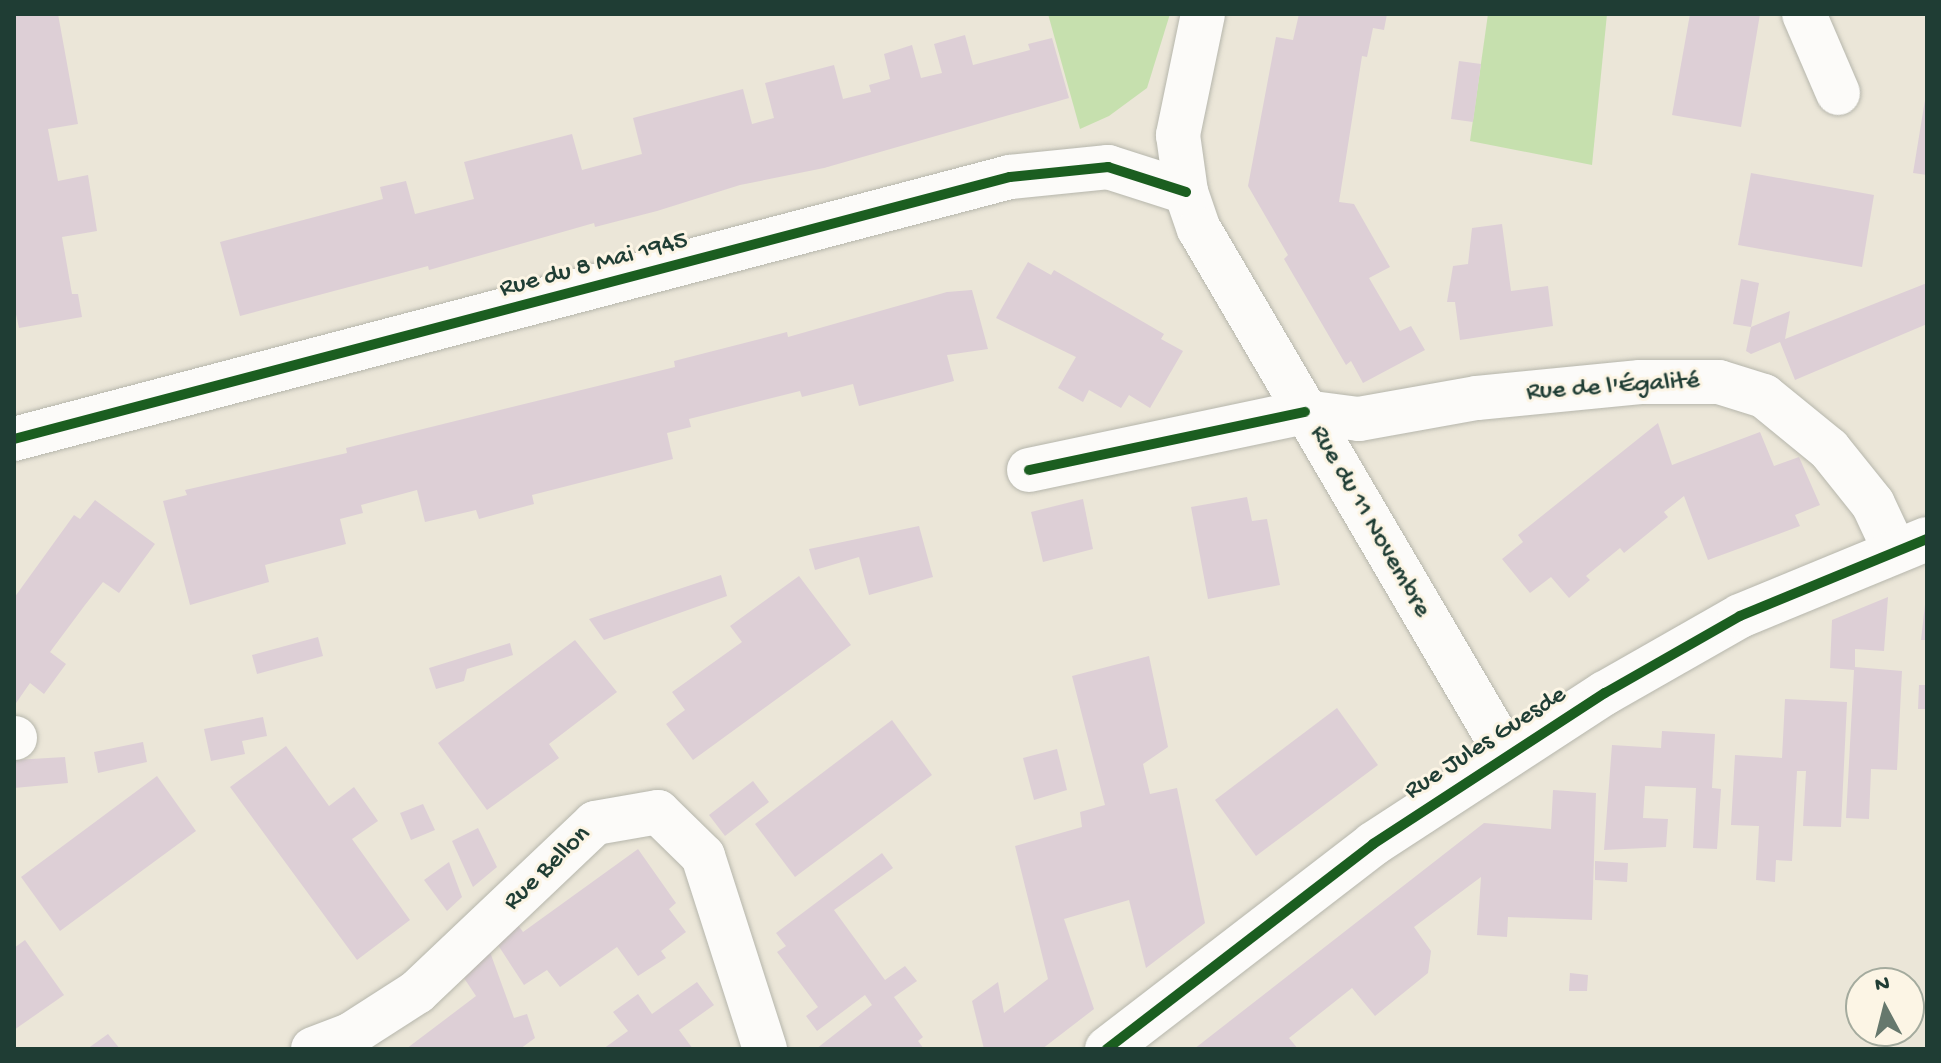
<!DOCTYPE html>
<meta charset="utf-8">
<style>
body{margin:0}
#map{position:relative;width:1941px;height:1063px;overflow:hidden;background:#ebe6d8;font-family:"Gochi Hand",sans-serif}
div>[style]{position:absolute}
.green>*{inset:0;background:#c6e0ae}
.building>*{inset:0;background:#ddcfd6}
.roads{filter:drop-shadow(0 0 2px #b6b6ac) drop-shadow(0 0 2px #b6b6ac)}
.minor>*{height:44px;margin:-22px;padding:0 22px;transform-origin:22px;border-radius:22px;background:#fcfbf9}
.cycleway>*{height:10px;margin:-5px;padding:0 5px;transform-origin:5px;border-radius:5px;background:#1b5e20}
span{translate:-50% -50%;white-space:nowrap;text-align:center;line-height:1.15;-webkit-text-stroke:6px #fcf5e5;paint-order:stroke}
.street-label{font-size:26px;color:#1f3d34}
.frame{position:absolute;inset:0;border:16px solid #1f3d34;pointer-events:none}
.north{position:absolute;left:1845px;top:967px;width:80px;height:80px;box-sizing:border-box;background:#fcf5e5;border:2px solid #a4ab9e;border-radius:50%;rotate:353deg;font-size:22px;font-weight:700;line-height:32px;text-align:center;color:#1f3d34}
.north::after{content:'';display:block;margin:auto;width:28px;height:36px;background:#66786d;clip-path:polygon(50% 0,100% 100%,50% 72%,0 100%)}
</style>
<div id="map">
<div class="green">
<div style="clip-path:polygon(1048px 14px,1170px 14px,1147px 88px,1109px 116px,1080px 129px)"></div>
<div style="clip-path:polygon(1488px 14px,1607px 14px,1592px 165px,1470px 141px)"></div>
</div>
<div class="building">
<div style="clip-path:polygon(14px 14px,58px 14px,78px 124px,48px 129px,58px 181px,88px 175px,97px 231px,62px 237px,72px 294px,78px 294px,82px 317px,19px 328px,14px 305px)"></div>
<div style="clip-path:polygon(1299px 14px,1387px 14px,1384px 30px,1373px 28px,1367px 57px,1362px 56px,1339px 202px,1354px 204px,1390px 267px,1369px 278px,1400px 331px,1411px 326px,1425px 350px,1363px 383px,1351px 361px,1346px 365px,1284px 259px,1288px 255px,1248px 186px,1276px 37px,1293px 40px)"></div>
<div style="clip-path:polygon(1690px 14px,1760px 14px,1741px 127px,1672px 115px)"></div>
<div style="clip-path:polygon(965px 35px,973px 65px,1030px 50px,1028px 44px,1052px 38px,1069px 98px,824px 168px,740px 185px,657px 211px,595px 227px,594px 223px,429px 270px,428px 266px,240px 316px,220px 242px,383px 199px,380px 187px,406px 181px,415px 214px,474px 199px,464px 162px,572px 134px,582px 170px,642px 154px,633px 118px,743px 89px,752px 124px,774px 118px,765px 83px,834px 65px,843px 99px,871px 92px,869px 85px,890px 79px,884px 54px,912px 45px,921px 78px,942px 73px,934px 44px)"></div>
<div style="clip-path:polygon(1459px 61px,1481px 64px,1473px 122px,1451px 119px)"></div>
<div style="clip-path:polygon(1925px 100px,1927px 100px,1927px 175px,1913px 173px)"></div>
<div style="clip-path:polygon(1751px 173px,1874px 195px,1862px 267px,1738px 245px)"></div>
<div style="clip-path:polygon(1502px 224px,1511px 291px,1548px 286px,1553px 326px,1460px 340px,1455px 302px,1447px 302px,1453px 266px,1468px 264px,1472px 228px)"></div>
<div style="clip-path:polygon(1028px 262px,1051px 275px,1054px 270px,1164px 334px,1161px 339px,1183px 351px,1150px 408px,1129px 395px,1121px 408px,1089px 390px,1083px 402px,1058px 388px,1076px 357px,996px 318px)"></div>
<div style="clip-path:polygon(1741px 279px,1759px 283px,1751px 327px,1733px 324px)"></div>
<div style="clip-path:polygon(1927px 283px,1927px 324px,1795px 380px,1780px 342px,1751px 354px,1746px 351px,1751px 327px,1790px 311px,1785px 339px)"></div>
<div style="clip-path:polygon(972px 290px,988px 349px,947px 355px,954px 381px,859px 406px,853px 384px,802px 397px,800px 391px,689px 419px,691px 427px,667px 433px,673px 459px,532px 495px,534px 504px,479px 519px,476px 510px,425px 522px,417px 490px,361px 505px,363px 513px,340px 519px,346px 544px,265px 565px,269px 582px,190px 605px,163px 501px,187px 495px,185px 490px,347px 453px,346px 448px,675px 367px,674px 361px,787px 332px,788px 337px,947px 292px)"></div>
<div style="clip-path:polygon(1658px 423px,1672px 465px,1760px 432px,1774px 466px,1799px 457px,1820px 505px,1795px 515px,1800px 526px,1708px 560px,1684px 496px,1664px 512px,1668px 517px,1624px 553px,1620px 548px,1586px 576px,1590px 580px,1569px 598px,1551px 577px,1530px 593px,1502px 559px,1523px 542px,1518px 535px)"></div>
<div style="clip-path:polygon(1247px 497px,1252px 521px,1267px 519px,1280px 585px,1208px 599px,1191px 507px)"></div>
<div style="clip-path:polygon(1083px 499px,1093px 549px,1043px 562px,1031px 512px)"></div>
<div style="clip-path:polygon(95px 500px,155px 544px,119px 593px,103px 582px,85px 605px,50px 652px,66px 664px,44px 694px,30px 683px,14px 706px,14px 598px,74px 515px,80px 519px)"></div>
<div style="clip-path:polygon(919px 526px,933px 577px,869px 595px,859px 557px,815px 570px,809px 549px)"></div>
<div style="clip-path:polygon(721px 575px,727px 596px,604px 640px,589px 619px)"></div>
<div style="clip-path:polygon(799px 576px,851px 645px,693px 760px,666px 724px,685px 710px,672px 692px,742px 642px,730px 626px)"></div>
<div style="clip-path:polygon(1927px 587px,1927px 640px,1921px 640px)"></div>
<div style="clip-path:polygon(1888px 597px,1884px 651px,1855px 649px,1855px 667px,1902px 671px,1897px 770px,1871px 769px,1869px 819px,1846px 818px,1854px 670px,1830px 668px,1832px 620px)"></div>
<div style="clip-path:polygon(318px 637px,323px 656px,257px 674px,252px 655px)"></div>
<div style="clip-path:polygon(575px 640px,617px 692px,549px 744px,559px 758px,487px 810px,438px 743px)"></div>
<div style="clip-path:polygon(510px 643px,513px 655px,467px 669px,464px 681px,436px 689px,429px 668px)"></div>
<div style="clip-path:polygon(1149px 656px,1168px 747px,1143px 764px,1150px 794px,1177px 788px,1205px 923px,1146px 968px,1129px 900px,1064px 919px,1094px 1009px,1042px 1049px,984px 1049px,972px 1001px,998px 982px,1004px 1013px,1048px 979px,1015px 846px,1082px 827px,1080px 812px,1105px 805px,1072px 676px)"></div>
<div style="clip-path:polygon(1919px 685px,1927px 685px,1927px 709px,1918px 709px)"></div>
<div style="clip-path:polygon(1785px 699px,1847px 702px,1841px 827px,1803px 826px,1806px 771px,1797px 771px,1792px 861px,1776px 860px,1775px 882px,1756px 880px,1759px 826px,1731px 825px,1735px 755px,1782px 758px)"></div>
<div style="clip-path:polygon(1337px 708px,1378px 765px,1256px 856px,1215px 800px)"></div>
<div style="clip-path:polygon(263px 717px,267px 736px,242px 741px,245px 754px,211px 761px,204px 729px)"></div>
<div style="clip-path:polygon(892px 720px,932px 775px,795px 877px,755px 824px)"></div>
<div style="clip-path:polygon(1662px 731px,1715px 734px,1712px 788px,1721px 789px,1717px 849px,1693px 848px,1696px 788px,1645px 786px,1643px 818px,1668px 819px,1666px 847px,1604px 850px,1612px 745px,1661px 748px)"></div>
<div style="clip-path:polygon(143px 742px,147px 762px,98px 773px,94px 752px)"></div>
<div style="clip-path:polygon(286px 746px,329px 806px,354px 787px,378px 821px,352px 839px,410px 920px,357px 960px,230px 787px)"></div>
<div style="clip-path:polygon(1057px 749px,1067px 790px,1034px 800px,1023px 758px)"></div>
<div style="clip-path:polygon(65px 757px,68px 783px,14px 788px,14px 760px)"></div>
<div style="clip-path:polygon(157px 776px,196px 831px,60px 931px,21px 877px)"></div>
<div style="clip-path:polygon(753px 781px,769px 802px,725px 836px,709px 815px)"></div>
<div style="clip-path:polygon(1553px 790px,1596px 793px,1592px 920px,1508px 917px,1507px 937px,1477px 935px,1481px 877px,1414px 927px,1431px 951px,1428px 973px,1375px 1016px,1352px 988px,1289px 1038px,1298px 1049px,1194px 1049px,1484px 823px,1551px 829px)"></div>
<div style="clip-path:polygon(423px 804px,435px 830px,411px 840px,400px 813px)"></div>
<div style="clip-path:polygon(478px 828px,497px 867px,473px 887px,452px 841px)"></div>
<div style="clip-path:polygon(638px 849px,676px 903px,669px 909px,686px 932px,661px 951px,666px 958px,638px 976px,617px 947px,560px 987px,547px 970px,524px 985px,498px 945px,518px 925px,523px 932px)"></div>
<div style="clip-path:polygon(882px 853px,893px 868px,834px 910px,885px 980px,905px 966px,917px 981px,894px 997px,923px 1037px,918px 1041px,924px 1049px,816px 1049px,872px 1005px,865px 995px,817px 1031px,806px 1016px,818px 1007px,777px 952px,786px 946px,776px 933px)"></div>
<div style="clip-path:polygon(1595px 861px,1628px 863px,1627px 882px,1595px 880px)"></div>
<div style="clip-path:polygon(449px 862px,462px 897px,447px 911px,424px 880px)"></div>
<div style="clip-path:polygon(25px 940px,64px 995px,14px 1030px,14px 948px)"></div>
<div style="clip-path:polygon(490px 952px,514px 1018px,527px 1014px,535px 1038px,520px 1049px,406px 1049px,476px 996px,464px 978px)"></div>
<div style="clip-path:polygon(1570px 973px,1588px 975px,1587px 991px,1569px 991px)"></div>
<div style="clip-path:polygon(697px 982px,714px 1005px,679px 1030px,693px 1049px,603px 1049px,628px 1031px,613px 1012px,638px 994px,652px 1014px)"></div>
<div style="clip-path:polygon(108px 1034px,120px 1049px,87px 1049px)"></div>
</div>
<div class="roads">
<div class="minor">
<div style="left:1203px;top:14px;width:124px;rotate:101.7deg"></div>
<div style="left:1178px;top:135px;width:58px;rotate:82deg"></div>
<div style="left:1186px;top:192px;width:39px;rotate:71deg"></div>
<div style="left:1199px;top:229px;width:610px;rotate:59.65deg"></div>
<div style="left:1804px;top:14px;width:86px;rotate:66.7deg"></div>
<div style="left:14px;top:439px;width:1030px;rotate:-14.74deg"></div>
<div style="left:1010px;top:177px;width:99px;rotate:-5.8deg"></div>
<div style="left:1108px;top:167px;width:82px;rotate:17.8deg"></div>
<div style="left:1029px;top:470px;width:282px;rotate:-11.9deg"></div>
<div style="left:1305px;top:412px;width:54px;rotate:7.4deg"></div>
<div style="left:1359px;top:419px;width:120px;rotate:-10.1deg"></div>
<div style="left:1477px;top:398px;width:164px;rotate:-5.6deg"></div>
<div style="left:1640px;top:382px;width:79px"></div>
<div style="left:1719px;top:382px;width:47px;rotate:17.3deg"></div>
<div style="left:1764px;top:396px;width:84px;rotate:39.2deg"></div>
<div style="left:1829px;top:449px;width:70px;rotate:51.3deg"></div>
<div style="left:1873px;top:504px;width:52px;rotate:64.9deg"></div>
<div style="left:14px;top:738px;width:1px"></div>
<div style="left:313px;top:1049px;width:40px;rotate:-21deg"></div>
<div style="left:350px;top:1035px;width:80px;rotate:-32.7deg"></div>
<div style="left:417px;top:992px;width:245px;rotate:-43.5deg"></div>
<div style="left:595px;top:823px;width:64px;rotate:-9.9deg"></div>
<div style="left:658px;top:812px;width:63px;rotate:44.4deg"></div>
<div style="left:703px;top:856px;width:203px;rotate:72.2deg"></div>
<div style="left:1107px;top:1049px;width:336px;rotate:-37.6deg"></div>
<div style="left:1373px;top:844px;width:277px;rotate:-33.1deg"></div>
<div style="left:1605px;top:693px;width:155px;rotate:-29.7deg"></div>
<div style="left:1740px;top:616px;width:202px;rotate:-22.4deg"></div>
</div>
</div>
<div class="cycleway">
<div style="left:14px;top:439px;width:1030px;rotate:-14.74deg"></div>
<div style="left:1010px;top:177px;width:99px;rotate:-5.8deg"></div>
<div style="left:1108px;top:167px;width:82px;rotate:17.8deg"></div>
<div style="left:1029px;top:470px;width:282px;rotate:-11.9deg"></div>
<div style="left:1107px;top:1049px;width:336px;rotate:-37.6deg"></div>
<div style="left:1373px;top:844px;width:277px;rotate:-33.1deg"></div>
<div style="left:1605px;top:693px;width:155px;rotate:-29.7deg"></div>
<div style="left:1740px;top:616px;width:202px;rotate:-22.4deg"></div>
</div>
<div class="street-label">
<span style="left:594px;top:266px;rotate:-15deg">Rue du 8 Mai 1945</span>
<span style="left:1613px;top:388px;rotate:-4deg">Rue de l'Égalité</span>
<span style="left:1369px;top:522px;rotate:60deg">Rue du 11 Novembre</span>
<span style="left:1486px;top:744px;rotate:-33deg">Rue Jules Guesde</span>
<span style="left:548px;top:869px;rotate:-44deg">Rue Bellon</span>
</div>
<div class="frame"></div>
<div class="north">N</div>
</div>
